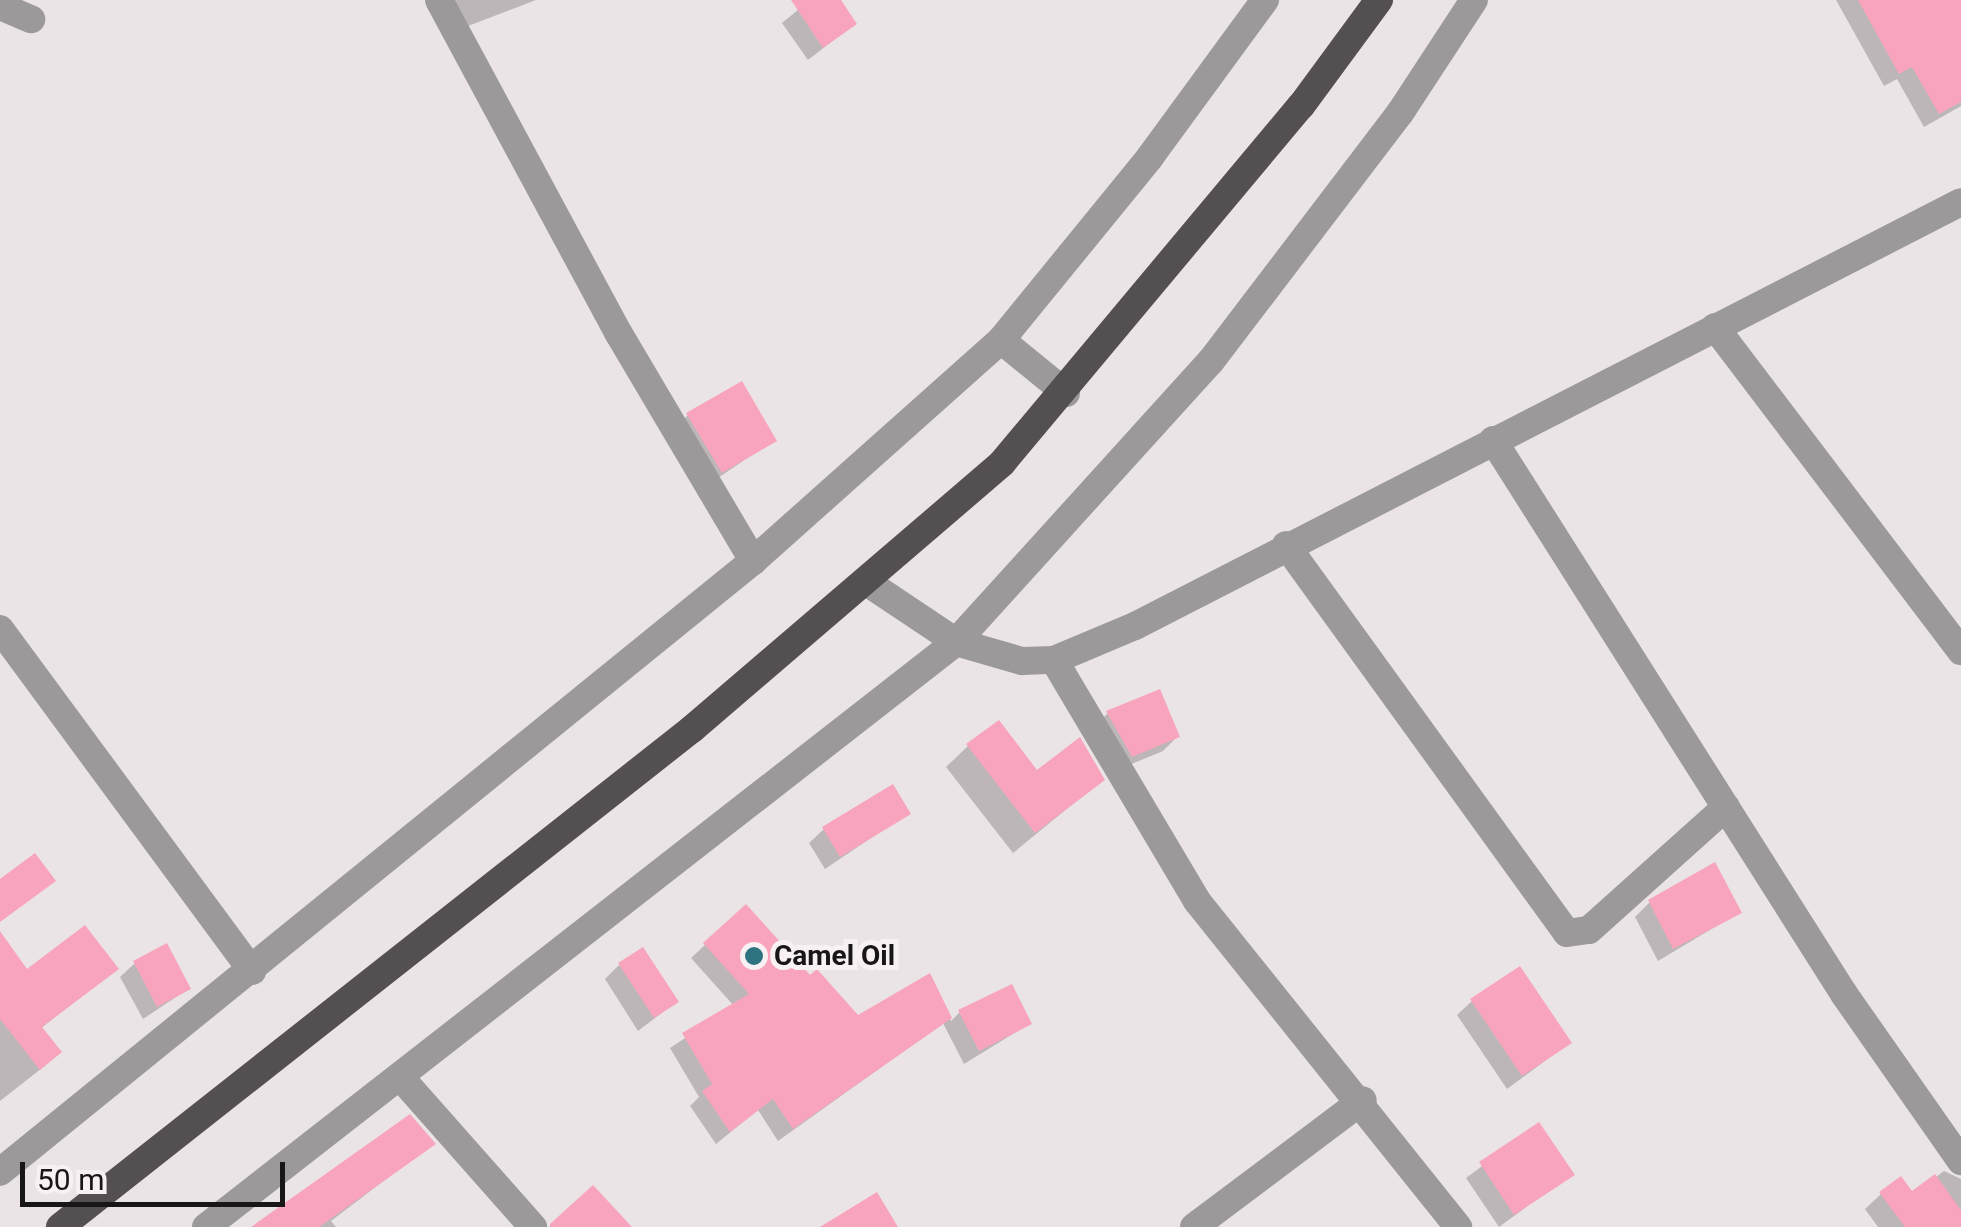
<!DOCTYPE html>
<style>
body{margin:0}
#map{position:relative;width:1961px;height:1227px;overflow:hidden;background:#ebe4e6;font-family:Roboto,sans-serif}
div>[style]{position:absolute}
.shadow>*{inset:0;background:#0003}
.building>*{inset:0;background:#f8a4bc}
.minor>*{height:28px;margin:-14px;padding:0 14px;transform-origin:14px;border-radius:14px;background:#9c999a}
.trunk>*{height:28px;margin:-14px;padding:0 14px;transform-origin:14px;border-radius:14px;background:#544f50}
.dots>*{width:28px;height:28px;translate:-50% -50%;box-sizing:border-box;border:5px solid #f8f1f3;border-radius:50%}
span{translate:-50% -50%;white-space:nowrap;text-align:center;line-height:1.15;-webkit-text-stroke:10px #f8f1f3;paint-order:stroke}
.poi-label{font-size:28px;color:#181616;font-weight:700}
.left{translate:0 -50%;text-align:left}
.scale{position:absolute;left:20px;top:1162px;width:265px;height:45px;box-sizing:border-box;border:5px solid #181616;border-top:0;padding-left:12px;font-size:30px;line-height:35px;white-space:nowrap;color:#181616;-webkit-text-stroke:8px #f8f1f3;paint-order:stroke}
</style>
<div id="map">
<div class="shadow">
<div style="clip-path:polygon(449px 0,536px 0,460px 29px)"></div>
<div style="clip-path:polygon(810px 0,838px 0,854px 24px,808px 60px,782px 23px)"></div>
<div style="clip-path:polygon(1836px 0,1961px 0,1961px 106px,1924px 127px,1897px 79px,1884px 86px)"></div>
<div style="clip-path:polygon(688px 415px,774px 440px,706px 486px,673px 430px)"></div>
<div style="clip-path:polygon(1158px 692px,1177px 737px,1163px 751px,1117px 770px,1093px 728px,1107px 714px)"></div>
<div style="clip-path:polygon(968px 746px,1036px 773px,1102px 780px,1013px 853px,946px 767px)"></div>
<div style="clip-path:polygon(908px 813px,825px 869px,809px 843px,824px 829px)"></div>
<div style="clip-path:polygon(1650px 902px,1738px 913px,1658px 961px,1635px 917px)"></div>
<div style="clip-path:polygon(746px 907px,810px 979px,858px 1018px,929px 977px,951px 1021px,960px 1012px,1029px 1024px,964px 1064px,943px 1023px,778px 1141px,758px 1110px,716px 1144px,690px 1106px,699px 1097px,670px 1048px,734px 1006px,691px 958px)"></div>
<div style="clip-path:polygon(0 935px,27px 973px,116px 969px,40px 1029px,46px 1065px,0 1101px)"></div>
<div style="clip-path:polygon(135px 963px,188px 989px,143px 1019px,120px 977px)"></div>
<div style="clip-path:polygon(619px 965px,676px 1002px,638px 1031px,605px 979px)"></div>
<div style="clip-path:polygon(1472px 1001px,1569px 1043px,1507px 1089px,1457px 1015px)"></div>
<div style="clip-path:polygon(1538px 1125px,1571px 1174px,1499px 1227px,1466px 1178px)"></div>
<div style="clip-path:polygon(432px 1144px,331px 1221px,336px 1227px,260px 1227px)"></div>
<div style="clip-path:polygon(1944px 1171px,1961px 1179px,1961px 1227px,1878px 1227px,1865px 1209px,1881px 1194px,1912px 1195px)"></div>
</div>
<div class="building">
<div style="clip-path:polygon(791px 0,841px 0,857px 24px,823px 48px)"></div>
<div style="clip-path:polygon(1858px 0,1961px 0,1961px 102px,1939px 114px,1912px 67px,1899px 74px)"></div>
<div style="clip-path:polygon(742px 381px,777px 441px,722px 473px,686px 413px)"></div>
<div style="clip-path:polygon(1160px 689px,1180px 737px,1132px 757px,1106px 711px)"></div>
<div style="clip-path:polygon(999px 720px,1037px 770px,1080px 737px,1105px 780px,1035px 833px,966px 744px)"></div>
<div style="clip-path:polygon(893px 784px,911px 814px,840px 857px,822px 827px)"></div>
<div style="clip-path:polygon(35px 853px,56px 881px,0 922px,0 879px)"></div>
<div style="clip-path:polygon(1715px 862px,1742px 913px,1673px 949px,1648px 900px)"></div>
<div style="clip-path:polygon(746px 904px,810px 975px,817px 969px,858px 1015px,930px 973px,952px 1018px,793px 1129px,773px 1099px,730px 1132px,702px 1091px,712px 1084px,682px 1033px,749px 994px,703px 943px)"></div>
<div style="clip-path:polygon(85px 925px,119px 969px,42px 1027px,62px 1052px,40px 1070px,0 1019px,0 931px,27px 969px)"></div>
<div style="clip-path:polygon(167px 943px,191px 989px,157px 1007px,133px 961px)"></div>
<div style="clip-path:polygon(643px 947px,679px 1002px,654px 1018px,618px 963px)"></div>
<div style="clip-path:polygon(1520px 966px,1572px 1043px,1522px 1076px,1470px 999px)"></div>
<div style="clip-path:polygon(1012px 984px,1032px 1024px,979px 1051px,958px 1010px)"></div>
<div style="clip-path:polygon(410px 1114px,436px 1144px,319px 1227px,251px 1227px)"></div>
<div style="clip-path:polygon(1539px 1122px,1575px 1175px,1514px 1215px,1479px 1162px)"></div>
<div style="clip-path:polygon(1935px 1174px,1961px 1210px,1961px 1227px,1905px 1227px,1879px 1192px,1901px 1176px,1912px 1191px)"></div>
<div style="clip-path:polygon(593px 1185px,632px 1227px,550px 1227px,550px 1224px)"></div>
<div style="clip-path:polygon(877px 1192px,898px 1227px,820px 1227px)"></div>
</div>
<div class="minor">
<div style="left:439px;top:0;width:379px;rotate:61.7deg"></div>
<div style="left:619px;top:334px;width:264px;rotate:59.4deg"></div>
<div style="left:0;top:6px;width:34px;rotate:23deg"></div>
<div style="left:1715px;top:327px;width:407px;rotate:52.8deg"></div>
<div style="left:1001px;top:340px;width:84px;rotate:39.2deg"></div>
<div style="left:1493px;top:440px;width:656px;rotate:57.64deg"></div>
<div style="left:1844px;top:994px;width:204px;rotate:55deg"></div>
<div style="left:1286px;top:545px;width:479px;rotate:54.1deg"></div>
<div style="left:1567px;top:933px;width:22px;rotate:-8deg"></div>
<div style="left:1589px;top:930px;width:184px;rotate:-41.9deg"></div>
<div style="left:868px;top:583px;width:106px;rotate:33.8deg"></div>
<div style="left:956px;top:642px;width:69px;rotate:16.1deg"></div>
<div style="left:1022px;top:661px;width:32px;rotate:-2deg"></div>
<div style="left:1054px;top:660px;width:88px;rotate:-22.8deg"></div>
<div style="left:1135px;top:626px;width:928px;rotate:-27.17deg"></div>
<div style="left:0;top:629px;width:425px;rotate:53.6deg"></div>
<div style="left:1054px;top:660px;width:280px;rotate:59.3deg"></div>
<div style="left:1197px;top:901px;width:418px;rotate:51.3deg"></div>
<div style="left:402px;top:1079px;width:198px;rotate:48.5deg"></div>
<div style="left:0;top:1172px;width:970px;rotate:-39.06deg"></div>
<div style="left:753px;top:561px;width:332px;rotate:-41.7deg"></div>
<div style="left:1001px;top:340px;width:236px;rotate:-50.8deg"></div>
<div style="left:1150px;top:157px;width:195px;rotate:-53.8deg"></div>
<div style="left:206px;top:1227px;width:951px;rotate:-37.95deg"></div>
<div style="left:956px;top:642px;width:379px;rotate:-47.8deg"></div>
<div style="left:1211px;top:361px;width:312px;rotate:-52.7deg"></div>
<div style="left:1400px;top:113px;width:135px;rotate:-56.8deg"></div>
<div style="left:1194px;top:1227px;width:211px;rotate:-36.9deg"></div>
</div>
<div class="trunk">
<div style="left:60px;top:1227px;width:805px;rotate:-38.24deg"></div>
<div style="left:692px;top:729px;width:408px;rotate:-40.6deg"></div>
<div style="left:1002px;top:463px;width:466px;rotate:-50.1deg"></div>
<div style="left:1301px;top:106px;width:132px;rotate:-53.7deg"></div>
</div>
<div class="dots">
<div style="left:754px;top:956px;background:#2d7380"></div>
</div>
<div class="poi-label">
<span class="left" style="left:774px;top:956px">Camel Oil</span>
</div>
<div class="scale">50 m</div>
</div>
